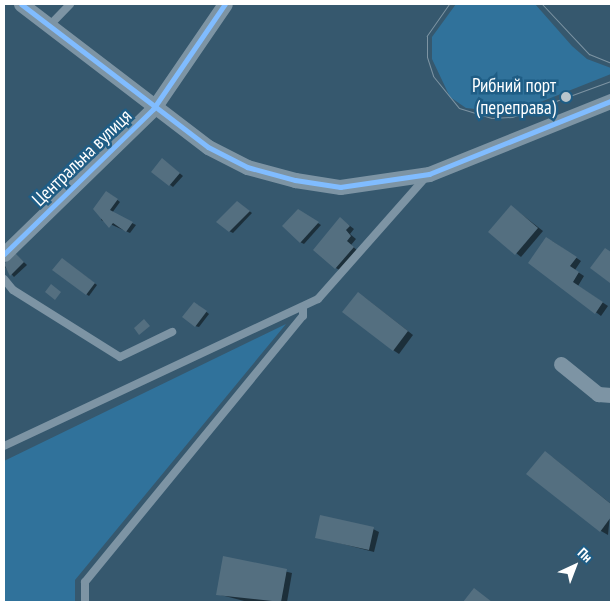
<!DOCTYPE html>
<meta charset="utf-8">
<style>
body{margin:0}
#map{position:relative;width:615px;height:606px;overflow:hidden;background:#36586e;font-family:"PT Sans Narrow",sans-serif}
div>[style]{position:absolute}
.green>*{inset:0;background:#30729b}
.shadow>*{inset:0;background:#0007}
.building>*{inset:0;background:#546f80}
.lane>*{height:8px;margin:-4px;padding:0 4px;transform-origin:4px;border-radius:4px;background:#7d94a4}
.street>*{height:15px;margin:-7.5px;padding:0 7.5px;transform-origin:7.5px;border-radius:7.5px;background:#7d94a4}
.tram>*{height:1px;margin:-0.5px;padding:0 0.5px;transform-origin:0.5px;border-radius:0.5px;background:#7d94a3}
.cycleway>*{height:5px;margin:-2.5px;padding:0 2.5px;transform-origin:2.5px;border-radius:2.5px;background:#80bcff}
.dots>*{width:14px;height:14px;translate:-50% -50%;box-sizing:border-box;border:2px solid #1f5d85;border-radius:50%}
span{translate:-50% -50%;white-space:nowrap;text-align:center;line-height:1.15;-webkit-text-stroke:5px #1f5d85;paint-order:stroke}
.poi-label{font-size:19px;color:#fff}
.right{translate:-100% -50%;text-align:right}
.street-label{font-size:19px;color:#fff}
.frame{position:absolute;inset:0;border:5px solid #fff;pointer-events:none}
.north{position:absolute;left:550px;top:541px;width:50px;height:50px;-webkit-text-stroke:4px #1f5d85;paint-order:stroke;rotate:43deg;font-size:14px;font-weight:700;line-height:20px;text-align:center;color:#fff}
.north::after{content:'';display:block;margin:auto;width:18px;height:22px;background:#fff;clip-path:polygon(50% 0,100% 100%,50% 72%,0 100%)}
</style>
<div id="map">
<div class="green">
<div style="clip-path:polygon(456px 4px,535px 4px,572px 46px,587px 59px,611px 68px,611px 74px,513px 113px,466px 108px,450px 97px,432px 59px,432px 37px)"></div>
<div style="clip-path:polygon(286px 324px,75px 580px,75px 602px,4px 602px,4px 461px)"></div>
</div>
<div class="shadow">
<div style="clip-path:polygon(166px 162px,183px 176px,173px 187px,153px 172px)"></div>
<div style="clip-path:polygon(110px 194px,120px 202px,112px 213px,136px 225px,130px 233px,101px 220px)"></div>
<div style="clip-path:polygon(240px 204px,252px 213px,233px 233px,229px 231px)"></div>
<div style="clip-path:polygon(298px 210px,321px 225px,304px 244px,300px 242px)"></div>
<div style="clip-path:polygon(516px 210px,543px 231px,521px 257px,490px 232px)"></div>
<div style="clip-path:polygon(341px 219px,354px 229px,350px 234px,356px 239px,351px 245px,358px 251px,341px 271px,336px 268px)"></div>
<div style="clip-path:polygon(552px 241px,581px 261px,575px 270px,584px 276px,578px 286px,608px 306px,601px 316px,530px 263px)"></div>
<div style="clip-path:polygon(606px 250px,611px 253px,611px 282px,592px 268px)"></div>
<div style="clip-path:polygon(15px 254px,27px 265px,14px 277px,4px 266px)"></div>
<div style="clip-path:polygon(65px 261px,97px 285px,89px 296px,86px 294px)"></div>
<div style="clip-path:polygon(364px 297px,413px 335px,399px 354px,393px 350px)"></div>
<div style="clip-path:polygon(198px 305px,209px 314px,199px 327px,195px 326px)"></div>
<div style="clip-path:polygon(552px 457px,611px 504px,608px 535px,601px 531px)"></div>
<div style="clip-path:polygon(373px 529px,379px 532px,374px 552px,316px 537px)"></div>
<div style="clip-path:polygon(224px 557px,292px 573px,287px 602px,248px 602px,217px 594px)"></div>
</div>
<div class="building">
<div style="clip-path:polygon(162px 158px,180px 173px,169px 186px,151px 172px)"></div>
<div style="clip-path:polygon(106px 191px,118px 199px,110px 210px,133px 222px,126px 232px,113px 223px,109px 228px,93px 209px)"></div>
<div style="clip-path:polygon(237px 201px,250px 211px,229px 232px,216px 222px)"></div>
<div style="clip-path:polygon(511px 205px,538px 228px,515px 255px,488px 232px)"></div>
<div style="clip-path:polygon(298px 209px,319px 222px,300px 243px,282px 226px)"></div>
<div style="clip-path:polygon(340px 217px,350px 226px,346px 230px,351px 236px,347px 241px,354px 247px,335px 269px,313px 250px)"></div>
<div style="clip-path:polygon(546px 237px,577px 257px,570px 266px,579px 272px,573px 282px,603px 302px,595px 314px,528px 263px)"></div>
<div style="clip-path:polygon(605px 248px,611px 252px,610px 283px,590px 268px)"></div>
<div style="clip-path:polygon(15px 253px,24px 262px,10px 276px,4px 264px)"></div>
<div style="clip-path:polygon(62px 258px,95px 283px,86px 295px,52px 270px)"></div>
<div style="clip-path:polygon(51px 284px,61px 292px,55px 300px,45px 292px)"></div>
<div style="clip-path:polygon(358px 292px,408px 331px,393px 351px,342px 312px)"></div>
<div style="clip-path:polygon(194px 302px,207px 311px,195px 327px,182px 317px)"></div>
<div style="clip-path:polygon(144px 319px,150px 326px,139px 335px,134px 328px)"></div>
<div style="clip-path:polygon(545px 451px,611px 504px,611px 517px,600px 532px,526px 474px)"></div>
<div style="clip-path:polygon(320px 515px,374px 527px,369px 550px,315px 538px)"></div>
<div style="clip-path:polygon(223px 556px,287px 569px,281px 602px,216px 595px)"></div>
<div style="clip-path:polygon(474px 588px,492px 602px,463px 602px)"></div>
</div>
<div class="lane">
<div style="left:49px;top:26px;width:30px;rotate:-46deg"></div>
<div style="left:4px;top:279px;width:14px;rotate:51deg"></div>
<div style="left:13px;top:290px;width:126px;rotate:32.1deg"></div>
<div style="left:120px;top:357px;width:58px;rotate:-25.7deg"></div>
<div style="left:4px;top:446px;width:347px;rotate:-25.1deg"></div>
<div style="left:318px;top:299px;width:164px;rotate:-48.5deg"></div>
<div style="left:85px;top:602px;width:20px;rotate:-90deg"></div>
<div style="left:85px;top:582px;width:344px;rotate:-50.7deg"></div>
<div style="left:303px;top:316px;width:8px;rotate:-90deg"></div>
</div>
<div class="street">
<div style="left:21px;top:4px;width:235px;rotate:37.4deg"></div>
<div style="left:208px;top:147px;width:44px;rotate:27.1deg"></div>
<div style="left:247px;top:167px;width:50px;rotate:15.2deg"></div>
<div style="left:295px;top:180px;width:46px;rotate:8.8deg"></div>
<div style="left:340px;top:187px;width:90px;rotate:-8.3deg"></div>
<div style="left:429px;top:174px;width:196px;rotate:-21.9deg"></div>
<div style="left:4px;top:254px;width:208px;rotate:-44.2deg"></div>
<div style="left:153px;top:109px;width:127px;rotate:-55.6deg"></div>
<div style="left:561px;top:364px;width:48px;rotate:39deg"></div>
<div style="left:598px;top:394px;width:13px;rotate:4deg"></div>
</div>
<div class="tram">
<div style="left:449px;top:4px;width:39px;rotate:125deg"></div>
<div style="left:427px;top:36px;width:21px;rotate:90deg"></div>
<div style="left:427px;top:57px;width:20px;rotate:72deg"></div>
<div style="left:433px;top:76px;width:41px;rotate:50.9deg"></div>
<div style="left:459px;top:108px;width:34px;rotate:17deg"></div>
<div style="left:492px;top:118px;width:20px;rotate:-3deg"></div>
<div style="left:512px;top:117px;width:105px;rotate:-20deg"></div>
<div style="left:542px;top:4px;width:69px;rotate:46.8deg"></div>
<div style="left:589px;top:54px;width:24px;rotate:22deg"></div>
</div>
<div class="cycleway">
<div style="left:21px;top:4px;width:235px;rotate:37.4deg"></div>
<div style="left:208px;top:147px;width:44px;rotate:27.1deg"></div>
<div style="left:247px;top:167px;width:50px;rotate:15.2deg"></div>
<div style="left:295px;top:180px;width:46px;rotate:8.8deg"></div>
<div style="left:340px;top:187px;width:90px;rotate:-8.3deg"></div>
<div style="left:429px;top:174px;width:196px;rotate:-21.9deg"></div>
<div style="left:4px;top:254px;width:208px;rotate:-44.2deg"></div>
<div style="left:153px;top:109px;width:127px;rotate:-55.6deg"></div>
</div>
<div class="dots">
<div style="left:566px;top:97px;background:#b9c5cc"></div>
</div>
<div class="poi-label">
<span class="right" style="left:556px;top:97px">Рибний порт<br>(переправа)</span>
</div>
<div class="street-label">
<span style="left:82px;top:158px;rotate:-44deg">Центральна вулиця</span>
</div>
<div class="frame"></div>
<div class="north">Пн</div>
</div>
